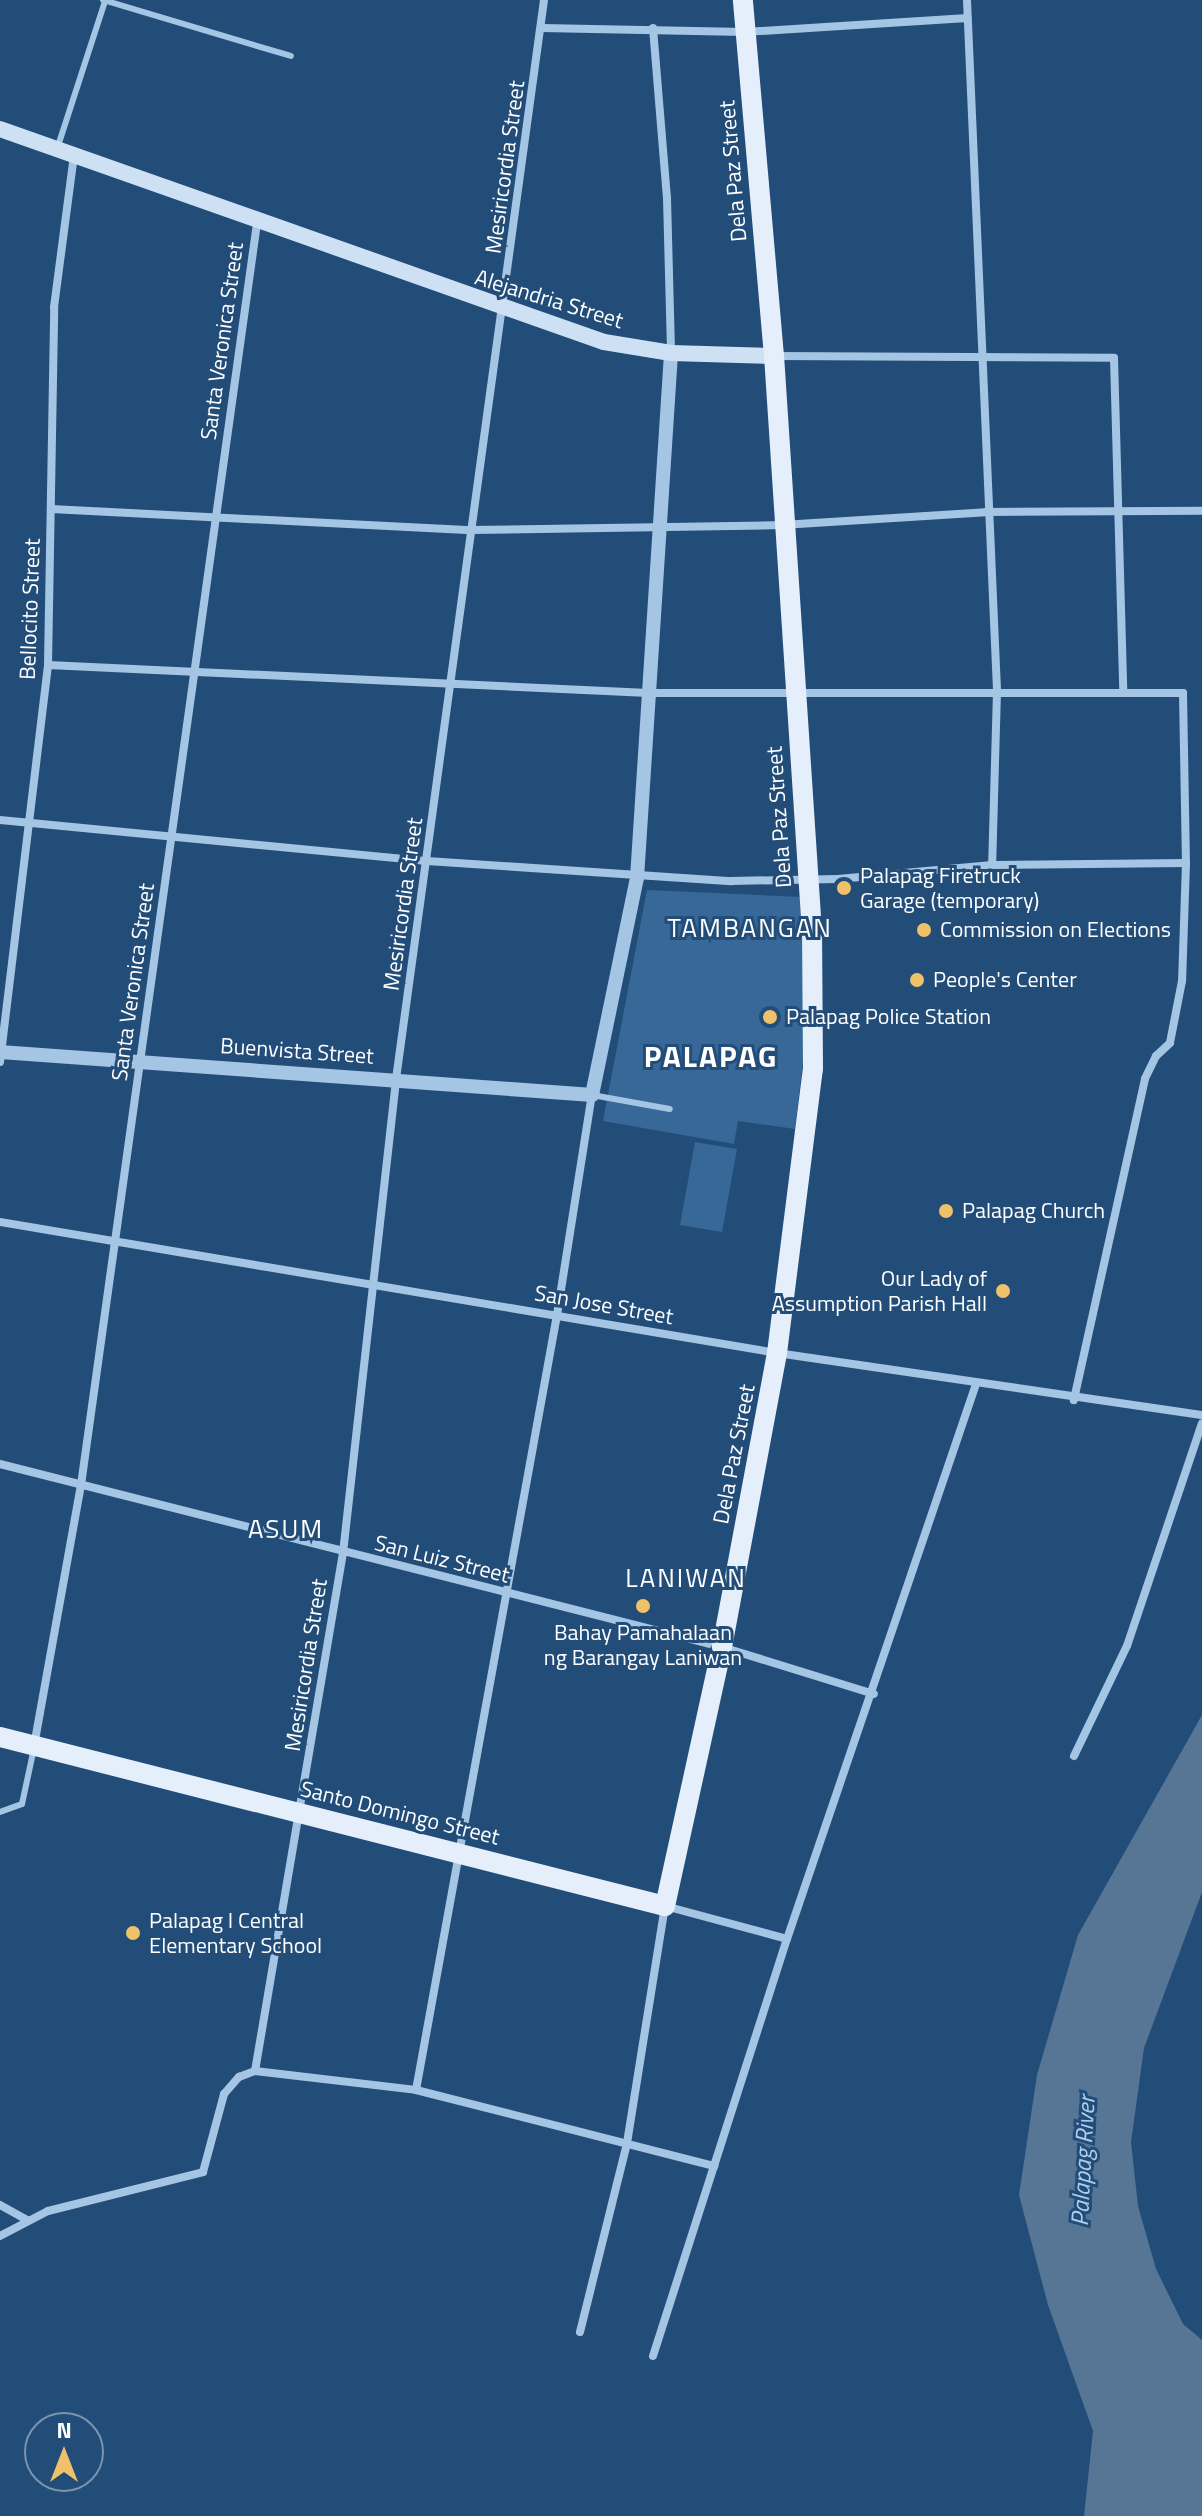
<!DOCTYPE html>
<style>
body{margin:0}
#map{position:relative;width:1202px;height:2516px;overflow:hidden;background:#234d79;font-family:"Titillium Web",sans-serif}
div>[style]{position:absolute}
.green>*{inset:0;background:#376897}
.water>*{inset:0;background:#577696}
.service>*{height:6px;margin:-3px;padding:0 3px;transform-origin:3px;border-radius:3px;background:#a5c5e4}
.minor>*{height:8px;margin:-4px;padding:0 4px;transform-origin:4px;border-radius:4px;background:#a5c5e4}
.tertiary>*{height:14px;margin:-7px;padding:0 7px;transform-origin:7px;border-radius:7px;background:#a5c5e4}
.secondary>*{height:16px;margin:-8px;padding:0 8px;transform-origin:8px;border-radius:8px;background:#cee1f4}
.primary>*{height:20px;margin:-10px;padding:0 10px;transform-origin:10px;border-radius:10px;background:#e5effc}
.dots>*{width:22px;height:22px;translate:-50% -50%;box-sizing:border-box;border:4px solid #234d79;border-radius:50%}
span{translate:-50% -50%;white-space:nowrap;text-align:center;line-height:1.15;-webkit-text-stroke:6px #234d79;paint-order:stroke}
.street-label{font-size:22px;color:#fff}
.poi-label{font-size:22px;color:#fff}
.left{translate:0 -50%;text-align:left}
.right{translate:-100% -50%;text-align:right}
.water-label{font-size:24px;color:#b0cfec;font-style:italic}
.quarter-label{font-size:26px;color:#fff;letter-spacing:2px}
.district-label{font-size:30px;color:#fff;font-weight:700;letter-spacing:2px}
.north{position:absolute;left:24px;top:2412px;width:80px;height:80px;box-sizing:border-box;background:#234d79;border:2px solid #7b94af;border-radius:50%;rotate:0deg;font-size:22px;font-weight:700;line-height:32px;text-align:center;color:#fff}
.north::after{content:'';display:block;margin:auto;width:28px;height:36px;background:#efc169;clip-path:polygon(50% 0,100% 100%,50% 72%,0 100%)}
</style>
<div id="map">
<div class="green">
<div style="clip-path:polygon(647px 890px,800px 897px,806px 906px,804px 1052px,795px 1129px,738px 1121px,734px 1144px,603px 1121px)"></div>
<div style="clip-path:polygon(695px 1142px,737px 1149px,722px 1232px,680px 1225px)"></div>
</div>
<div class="water">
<div style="clip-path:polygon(1202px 1715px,1202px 1892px,1144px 2048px,1131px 2142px,1138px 2206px,1156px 2269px,1183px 2324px,1202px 2340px,1202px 2516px,1084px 2516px,1093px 2431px,1048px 2305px,1019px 2195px,1037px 2075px,1078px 1935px)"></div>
</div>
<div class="service">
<div style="left:103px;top:0;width:196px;rotate:16.6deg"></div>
<div style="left:58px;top:146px;width:152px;rotate:-72deg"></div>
<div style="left:592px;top:1095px;width:79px;rotate:10.2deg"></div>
<div style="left:0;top:1812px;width:23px;rotate:-20deg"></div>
<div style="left:22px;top:1804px;width:57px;rotate:-77.9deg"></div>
</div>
<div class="minor">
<div style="left:967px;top:0;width:692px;rotate:87.51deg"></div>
<div style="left:997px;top:691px;width:174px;rotate:91.6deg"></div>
<div style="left:542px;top:28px;width:203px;rotate:1.1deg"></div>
<div style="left:745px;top:32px;width:223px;rotate:-3.6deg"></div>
<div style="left:653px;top:28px;width:171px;rotate:85.3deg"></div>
<div style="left:667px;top:198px;width:155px;rotate:88.5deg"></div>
<div style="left:775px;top:356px;width:339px;rotate:0.3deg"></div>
<div style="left:1114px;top:358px;width:331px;rotate:88.4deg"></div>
<div style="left:51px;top:509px;width:421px;rotate:2.9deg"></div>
<div style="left:471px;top:530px;width:311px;rotate:-0.9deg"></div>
<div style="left:782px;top:525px;width:204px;rotate:-3.6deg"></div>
<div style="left:986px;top:512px;width:216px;rotate:-0.3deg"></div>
<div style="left:48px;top:665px;width:601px;rotate:2.67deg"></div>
<div style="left:648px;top:693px;width:535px"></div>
<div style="left:1183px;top:693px;width:170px;rotate:89deg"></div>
<div style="left:1186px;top:863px;width:118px;rotate:91.9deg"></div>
<div style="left:1182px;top:981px;width:63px;rotate:101deg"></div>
<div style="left:1170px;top:1043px;width:19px;rotate:137deg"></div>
<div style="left:1156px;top:1056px;width:25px;rotate:116deg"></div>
<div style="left:1145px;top:1079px;width:329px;rotate:102.5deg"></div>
<div style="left:0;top:820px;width:429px;rotate:5.5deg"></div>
<div style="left:427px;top:861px;width:305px;rotate:3.8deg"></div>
<div style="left:731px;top:881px;width:107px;rotate:-1.1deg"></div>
<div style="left:838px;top:879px;width:155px;rotate:-5.2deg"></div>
<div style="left:992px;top:865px;width:194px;rotate:-0.6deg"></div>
<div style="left:0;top:1062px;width:400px;rotate:-83.1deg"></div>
<div style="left:48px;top:665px;width:358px;rotate:-89deg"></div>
<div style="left:54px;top:307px;width:152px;rotate:-82.5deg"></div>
<div style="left:0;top:1222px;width:788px;rotate:9.57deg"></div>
<div style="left:777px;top:1353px;width:429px;rotate:8.3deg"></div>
<div style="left:0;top:1464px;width:745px;rotate:14.22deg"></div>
<div style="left:722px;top:1647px;width:159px;rotate:17.2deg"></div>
<div style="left:34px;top:1746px;width:265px;rotate:-79.8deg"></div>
<div style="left:81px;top:1485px;width:1274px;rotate:-82.06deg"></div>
<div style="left:1074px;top:1756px;width:122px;rotate:-64.3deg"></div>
<div style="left:1127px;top:1646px;width:235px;rotate:-71.4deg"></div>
<div style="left:255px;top:2071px;width:525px;rotate:-80.36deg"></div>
<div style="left:343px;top:1553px;width:477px;rotate:-83.6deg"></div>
<div style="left:396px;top:1079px;width:1089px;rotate:-82.19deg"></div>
<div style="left:416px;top:2090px;width:788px;rotate:-79.69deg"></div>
<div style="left:557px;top:1315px;width:223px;rotate:-81deg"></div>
<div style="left:0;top:2205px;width:31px;rotate:29deg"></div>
<div style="left:0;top:2236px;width:54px;rotate:-27.5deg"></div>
<div style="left:48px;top:2211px;width:160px;rotate:-14.1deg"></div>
<div style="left:203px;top:2172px;width:81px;rotate:-74.9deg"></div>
<div style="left:224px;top:2094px;width:23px;rotate:-49deg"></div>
<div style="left:239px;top:2077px;width:17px;rotate:-21deg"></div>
<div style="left:255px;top:2071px;width:162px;rotate:6.7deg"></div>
<div style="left:416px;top:2090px;width:308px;rotate:14.3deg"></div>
<div style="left:580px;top:2332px;width:195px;rotate:-76deg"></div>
<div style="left:627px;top:2143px;width:240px;rotate:-80.9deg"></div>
<div style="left:665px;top:1906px;width:126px;rotate:15.1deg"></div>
<div style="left:653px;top:2356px;width:438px;rotate:-72.2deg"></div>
<div style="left:787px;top:1939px;width:586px;rotate:-71.19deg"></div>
</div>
<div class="tertiary">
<div style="left:0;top:1052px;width:594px;rotate:4.15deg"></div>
<div style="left:592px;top:1095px;width:222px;rotate:-78.3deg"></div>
<div style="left:637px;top:878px;width:526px;rotate:-86.29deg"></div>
</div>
<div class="secondary">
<div style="left:0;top:129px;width:640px;rotate:19.43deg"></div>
<div style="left:604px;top:342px;width:68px;rotate:9.3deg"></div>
<div style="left:671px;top:353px;width:103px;rotate:1.7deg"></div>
</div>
<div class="primary">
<div style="left:0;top:1737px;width:686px;rotate:14.26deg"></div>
<div style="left:665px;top:1906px;width:265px;rotate:-77.6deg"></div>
<div style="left:722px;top:1647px;width:299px;rotate:-79.4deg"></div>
<div style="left:777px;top:1353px;width:286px;rotate:-82.8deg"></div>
<div style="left:813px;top:1069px;width:137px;rotate:-90.4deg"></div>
<div style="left:812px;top:932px;width:577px;rotate:-93.77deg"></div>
<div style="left:774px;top:356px;width:357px;rotate:-95deg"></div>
</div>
<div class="dots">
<div style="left:844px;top:888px;background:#efc169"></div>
<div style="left:924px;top:930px;background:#efc169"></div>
<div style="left:917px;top:980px;background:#efc169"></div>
<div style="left:770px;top:1017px;background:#efc169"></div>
<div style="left:946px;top:1211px;background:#efc169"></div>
<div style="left:1003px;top:1291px;background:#efc169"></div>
<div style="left:643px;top:1606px;background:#efc169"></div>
<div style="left:133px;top:1933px;background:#efc169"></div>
</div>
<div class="street-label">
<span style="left:505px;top:167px;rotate:-82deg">Mesiricordia Street</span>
<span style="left:733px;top:171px;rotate:-95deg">Dela Paz Street</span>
<span style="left:549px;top:299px;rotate:17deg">Alejandria Street</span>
<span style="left:222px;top:341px;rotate:-82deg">Santa Veronica Street</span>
<span style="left:30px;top:609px;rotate:-88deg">Bellocito Street</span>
<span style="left:779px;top:817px;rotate:-94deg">Dela Paz Street</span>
<span style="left:403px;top:904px;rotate:-82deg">Mesiricordia Street</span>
<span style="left:133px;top:982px;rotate:-82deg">Santa Veronica Street</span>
<span style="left:297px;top:1051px;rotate:4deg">Buenvista Street</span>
<span style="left:604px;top:1305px;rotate:10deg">San Jose Street</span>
<span style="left:734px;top:1454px;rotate:-79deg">Dela Paz Street</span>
<span style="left:442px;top:1559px;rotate:14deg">San Luiz Street</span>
<span style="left:306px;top:1665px;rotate:-81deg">Mesiricordia Street</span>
<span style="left:400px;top:1813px;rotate:14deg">Santo Domingo Street</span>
</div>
<div class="poi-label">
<span class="left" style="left:860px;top:888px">Palapag Firetruck<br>Garage (temporary)</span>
<span class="left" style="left:940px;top:930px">Commission on Elections</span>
<span class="left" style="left:933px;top:980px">People's Center</span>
<span class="left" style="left:786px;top:1017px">Palapag Police Station</span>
<span class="left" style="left:962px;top:1211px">Palapag Church</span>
<span class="right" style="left:987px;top:1291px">Our Lady of<br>Assumption Parish Hall</span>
<span style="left:643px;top:1645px">Bahay Pamahalaan<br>ng Barangay Laniwan</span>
<span class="left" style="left:149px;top:1933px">Palapag I Central<br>Elementary School</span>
</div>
<div class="water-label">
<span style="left:1083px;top:2161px;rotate:-87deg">Palapag River</span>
</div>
<div class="quarter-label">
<span style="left:750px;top:928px">TAMBANGAN</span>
<span style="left:286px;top:1529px">ASUM</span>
<span style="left:686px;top:1578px">LANIWAN</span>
</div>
<div class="district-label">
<span style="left:711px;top:1056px">PALAPAG</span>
</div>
<div class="north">N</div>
</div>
